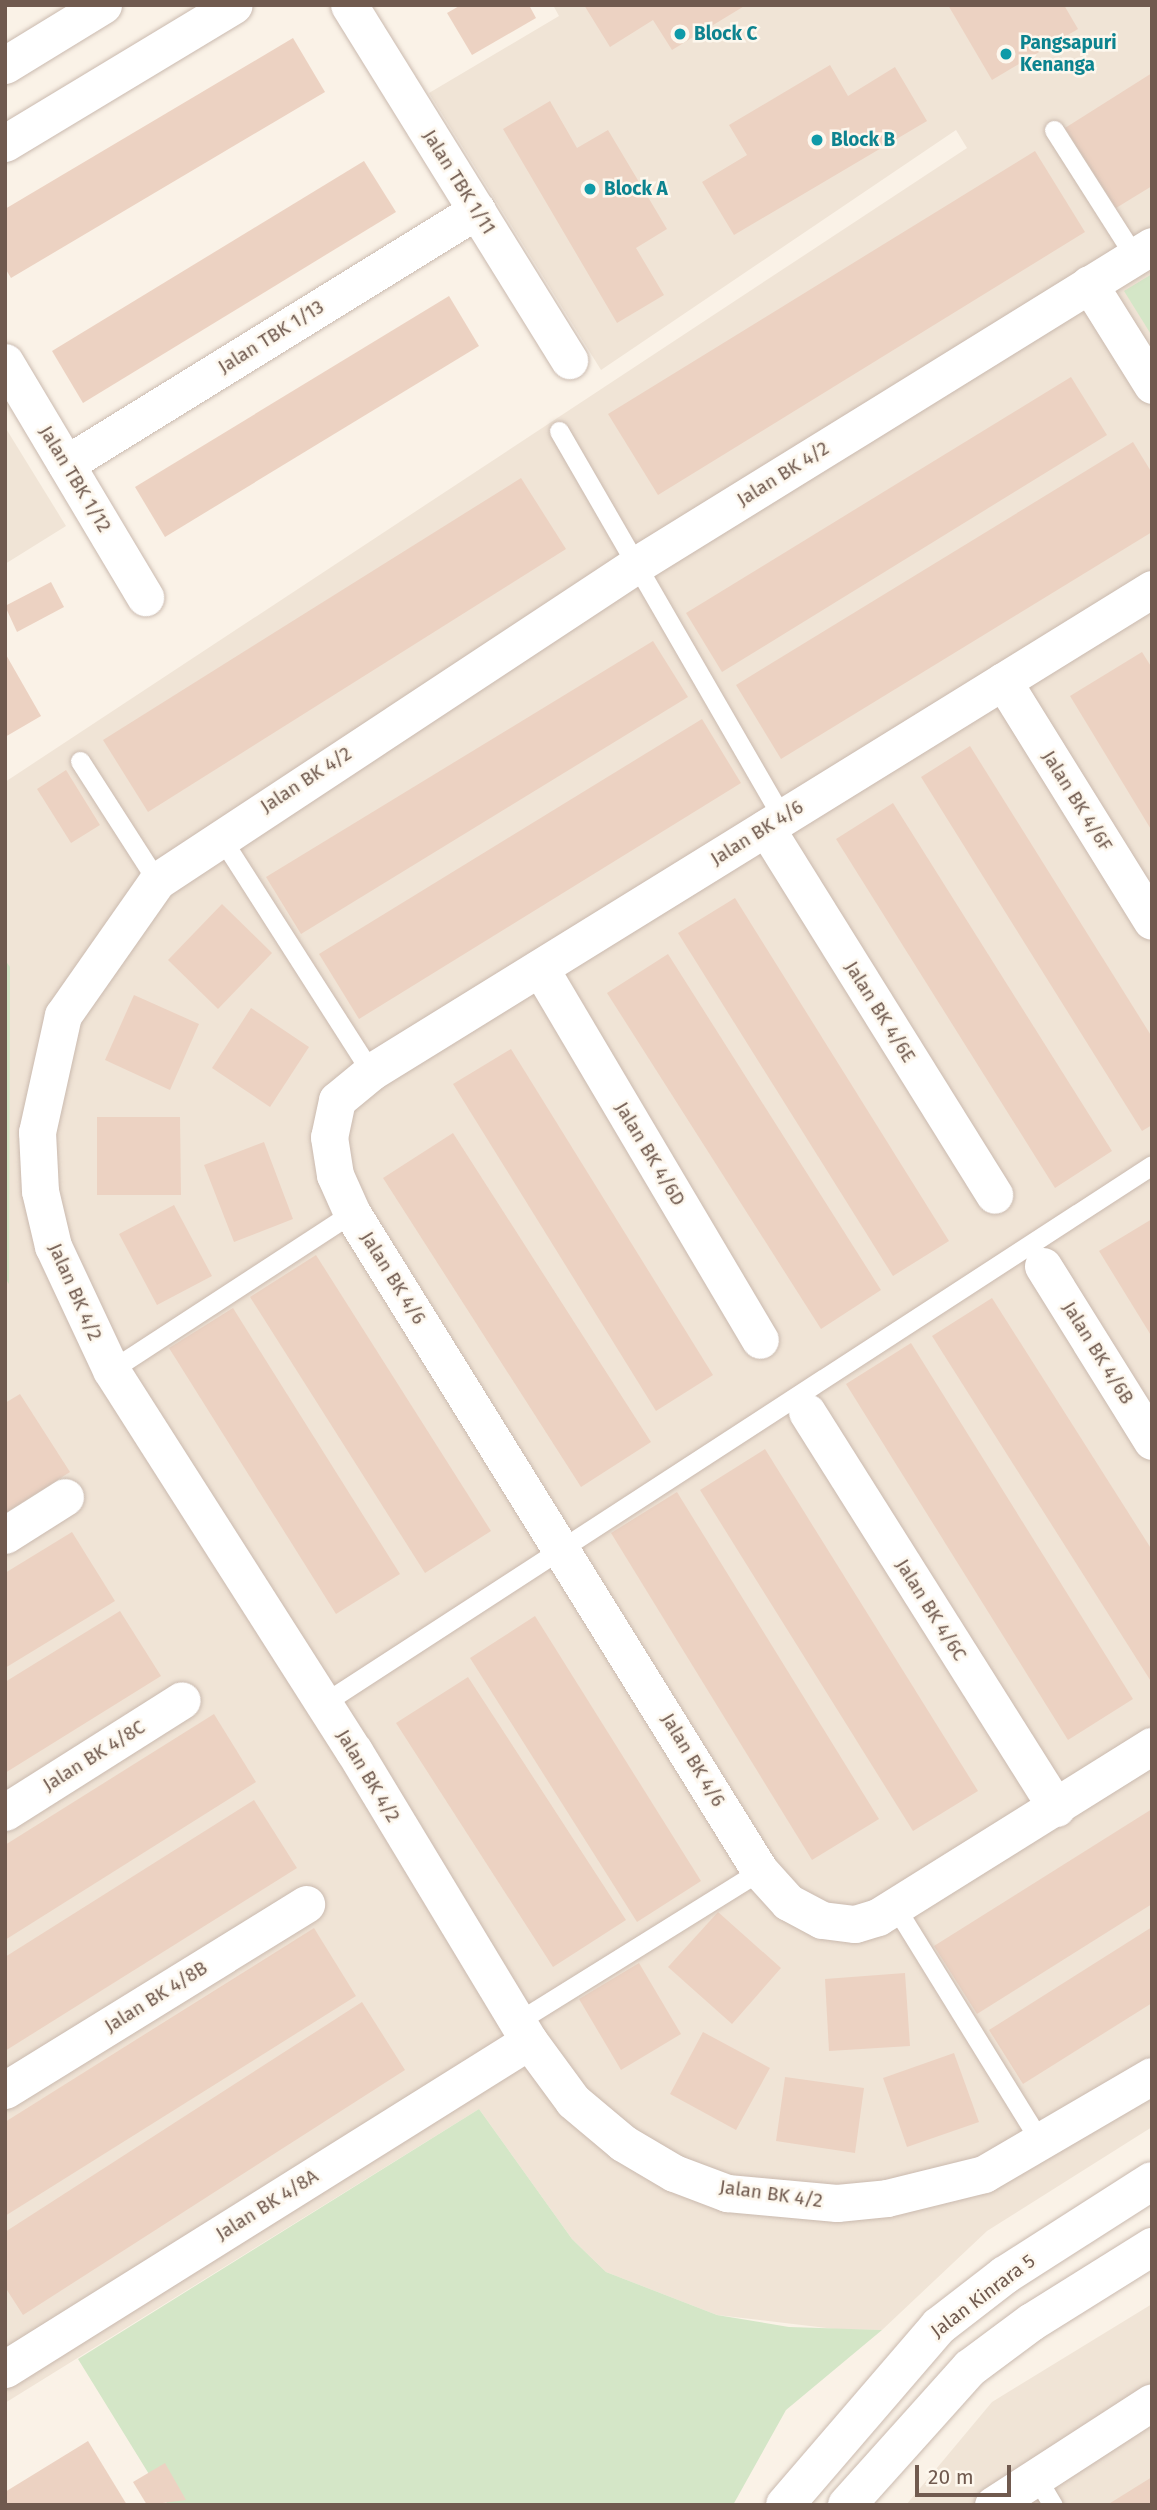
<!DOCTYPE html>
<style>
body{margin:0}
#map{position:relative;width:1157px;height:2510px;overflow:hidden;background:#faf2e7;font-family:"Fira Sans",sans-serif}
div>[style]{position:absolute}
.residential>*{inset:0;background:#f0e4d6}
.green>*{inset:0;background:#d4e6c7}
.building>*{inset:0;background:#ecd2c2}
.roads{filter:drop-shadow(0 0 2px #cabaaf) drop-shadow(0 0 2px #cabaaf)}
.lane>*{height:19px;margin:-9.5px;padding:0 9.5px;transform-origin:9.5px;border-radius:9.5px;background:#fff}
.street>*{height:37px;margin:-18.5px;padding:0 18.5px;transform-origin:18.5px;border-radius:18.5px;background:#fff}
.secondary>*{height:38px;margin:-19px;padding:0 19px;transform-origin:19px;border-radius:19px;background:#fff}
.dots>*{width:19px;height:19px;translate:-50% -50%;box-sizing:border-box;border:4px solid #fdf7ed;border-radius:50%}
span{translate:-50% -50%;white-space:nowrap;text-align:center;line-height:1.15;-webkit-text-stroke:5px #fdf7ed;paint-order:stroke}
.culture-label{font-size:19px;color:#0d838f;font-weight:700}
.left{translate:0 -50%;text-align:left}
.street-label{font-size:19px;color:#705a4f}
.frame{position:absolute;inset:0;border:7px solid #705a4f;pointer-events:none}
.scale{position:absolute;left:915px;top:2465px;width:96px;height:32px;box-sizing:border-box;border:4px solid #705a4f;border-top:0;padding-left:9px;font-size:21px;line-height:24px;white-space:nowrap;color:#705a4f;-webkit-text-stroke:5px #fdf7ed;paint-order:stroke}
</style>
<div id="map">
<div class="residential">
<div style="clip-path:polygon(553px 5px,1152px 5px,1152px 2127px,987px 2231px,882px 2330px,835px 2329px,717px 2315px,606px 2272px,572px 2239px,479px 2109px,5px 2403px,5px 782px,967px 148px,956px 130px,601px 370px,429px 93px,559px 16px)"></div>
<div style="clip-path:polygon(5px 427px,66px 526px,5px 564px)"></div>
<div style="clip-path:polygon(1152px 2304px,1152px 2505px,906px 2505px,992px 2402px)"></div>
</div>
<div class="green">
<div style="clip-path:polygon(1152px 274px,1152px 336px,1124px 291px)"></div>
<div style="clip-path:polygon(5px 960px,10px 967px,9px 1284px,5px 1278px)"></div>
<div style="clip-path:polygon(479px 2109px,572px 2239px,606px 2272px,717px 2315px,789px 2327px,882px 2330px,786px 2410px,733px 2505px,168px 2505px,78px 2359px)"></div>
</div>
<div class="building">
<div style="clip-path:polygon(461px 5px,529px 5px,536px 18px,472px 55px,447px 13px)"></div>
<div style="clip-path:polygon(584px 5px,746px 5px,672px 50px,653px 20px,610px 47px)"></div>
<div style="clip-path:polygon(948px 5px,1064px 5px,1078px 29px,992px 80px)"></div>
<div style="clip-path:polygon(293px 38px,325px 92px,11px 278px,5px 268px,5px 209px)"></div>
<div style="clip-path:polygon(830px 65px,848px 96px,895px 67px,927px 121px,734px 235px,702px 182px,747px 155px,729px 125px)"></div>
<div style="clip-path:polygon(1152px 73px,1152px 186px,1116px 208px,1065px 128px)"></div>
<div style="clip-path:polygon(550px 101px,577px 148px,608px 130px,667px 229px,636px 248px,664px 295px,617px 323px,503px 129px)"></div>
<div style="clip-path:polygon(1035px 151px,1085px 232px,658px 495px,608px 414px)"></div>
<div style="clip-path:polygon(364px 161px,396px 212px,83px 403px,52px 351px)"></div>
<div style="clip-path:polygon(449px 296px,479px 346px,165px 537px,135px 487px)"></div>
<div style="clip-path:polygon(1071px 377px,1107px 435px,722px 672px,686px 613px)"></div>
<div style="clip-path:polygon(1133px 442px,1152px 473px,1152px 532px,781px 759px,736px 685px)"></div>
<div style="clip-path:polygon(521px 478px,566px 549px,148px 812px,103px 740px)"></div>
<div style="clip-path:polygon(51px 582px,64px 607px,17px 632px,5px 606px)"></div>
<div style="clip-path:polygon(653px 641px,688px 697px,301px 934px,266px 877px)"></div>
<div style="clip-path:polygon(1142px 652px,1152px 668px,1152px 831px,1070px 696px)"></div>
<div style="clip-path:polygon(5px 653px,41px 716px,5px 737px)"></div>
<div style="clip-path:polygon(702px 719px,741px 783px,359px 1019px,319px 954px)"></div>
<div style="clip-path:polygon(970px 746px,1152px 1037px,1152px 1125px,1142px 1131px,921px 777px)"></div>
<div style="clip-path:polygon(66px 770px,100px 825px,71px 843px,37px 789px)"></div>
<div style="clip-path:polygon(893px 803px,1112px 1151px,1055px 1188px,836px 839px)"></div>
<div style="clip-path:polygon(735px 898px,949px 1241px,893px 1276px,678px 933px)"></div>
<div style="clip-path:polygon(222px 904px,272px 953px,218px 1009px,168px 960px)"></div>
<div style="clip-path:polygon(668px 954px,881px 1290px,821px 1329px,607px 993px)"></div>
<div style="clip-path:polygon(134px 995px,199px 1024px,170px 1090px,105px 1060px)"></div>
<div style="clip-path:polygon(251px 1008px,309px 1047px,270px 1107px,212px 1068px)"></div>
<div style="clip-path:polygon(511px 1049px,713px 1375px,656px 1411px,453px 1084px)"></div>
<div style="clip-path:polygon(97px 1117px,180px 1117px,181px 1195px,97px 1195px)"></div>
<div style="clip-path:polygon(453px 1133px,651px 1442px,581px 1487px,383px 1178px)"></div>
<div style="clip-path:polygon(264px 1142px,293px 1219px,234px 1242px,204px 1165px)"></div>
<div style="clip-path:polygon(174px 1205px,212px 1276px,157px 1305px,119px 1234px)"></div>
<div style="clip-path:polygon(1152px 1219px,1152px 1337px,1099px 1251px)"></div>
<div style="clip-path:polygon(316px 1255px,491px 1531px,425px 1573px,250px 1297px)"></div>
<div style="clip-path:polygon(992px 1298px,1152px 1550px,1152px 1683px,932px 1336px)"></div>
<div style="clip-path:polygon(233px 1308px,400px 1574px,336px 1614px,169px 1348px)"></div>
<div style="clip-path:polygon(911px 1343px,1133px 1699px,1068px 1740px,846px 1384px)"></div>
<div style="clip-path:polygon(20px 1394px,70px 1472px,5px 1513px,5px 1403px)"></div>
<div style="clip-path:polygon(765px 1449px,978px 1791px,913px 1831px,700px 1490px)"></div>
<div style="clip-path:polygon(677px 1492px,879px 1819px,812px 1860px,611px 1533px)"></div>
<div style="clip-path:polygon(72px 1532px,115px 1601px,5px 1668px,5px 1573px)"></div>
<div style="clip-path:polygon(120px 1611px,161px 1676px,5px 1773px,5px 1682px)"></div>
<div style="clip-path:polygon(535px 1616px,701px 1881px,637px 1922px,470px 1658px)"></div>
<div style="clip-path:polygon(468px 1677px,626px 1920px,553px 1967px,396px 1723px)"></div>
<div style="clip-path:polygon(214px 1714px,256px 1782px,5px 1940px,5px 1845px)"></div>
<div style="clip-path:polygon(254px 1800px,297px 1868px,5px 2051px,5px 1957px)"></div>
<div style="clip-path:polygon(1152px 1809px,1152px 1904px,977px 2014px,934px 1946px)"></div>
<div style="clip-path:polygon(718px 1912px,781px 1968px,732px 2024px,668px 1967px)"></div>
<div style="clip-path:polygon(1152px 1927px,1152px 2003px,1023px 2084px,989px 2030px)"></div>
<div style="clip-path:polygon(314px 1928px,356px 1996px,5px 2216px,5px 2122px)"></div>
<div style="clip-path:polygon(639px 1963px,681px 2034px,621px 2070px,579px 1999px)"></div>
<div style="clip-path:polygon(905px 1973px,910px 2046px,829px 2051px,825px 1979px)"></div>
<div style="clip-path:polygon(362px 2002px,405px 2070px,23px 2315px,5px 2287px,5px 2232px)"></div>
<div style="clip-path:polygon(703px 2032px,770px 2068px,736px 2130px,670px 2094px)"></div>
<div style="clip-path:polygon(954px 2053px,979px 2122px,907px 2147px,883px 2078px)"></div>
<div style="clip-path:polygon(785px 2077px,864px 2088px,855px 2153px,776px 2141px)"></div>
<div style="clip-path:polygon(88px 2441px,127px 2505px,6px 2505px,5px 2492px)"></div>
<div style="clip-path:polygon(165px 2463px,186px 2500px,147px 2505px,133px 2482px)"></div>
<div style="clip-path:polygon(1152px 2477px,1152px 2505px,1107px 2505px)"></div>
</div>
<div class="roads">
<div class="lane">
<div style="left:1054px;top:130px;width:151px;rotate:57.5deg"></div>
<div style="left:559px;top:431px;width:447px;rotate:60deg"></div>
<div style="left:80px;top:761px;width:143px;rotate:57.3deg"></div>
<div style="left:220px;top:836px;width:280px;rotate:57.4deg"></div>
<div style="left:111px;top:1370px;width:288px;rotate:-33.1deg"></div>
<div style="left:324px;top:1703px;width:987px;rotate:-33.01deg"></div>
<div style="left:896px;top:1908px;width:278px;rotate:58.3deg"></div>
<div style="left:517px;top:2022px;width:286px;rotate:-31.9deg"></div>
<div style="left:1036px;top:2477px;width:33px;rotate:59deg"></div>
</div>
<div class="street">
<div style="left:349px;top:5px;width:418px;rotate:58.2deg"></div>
<div style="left:5px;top:65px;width:115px;rotate:-31.5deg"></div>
<div style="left:5px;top:143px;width:267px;rotate:-31.1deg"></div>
<div style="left:1152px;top:246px;width:607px;rotate:148.27deg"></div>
<div style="left:636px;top:565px;width:574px;rotate:146.59deg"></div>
<div style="left:157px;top:881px;width:164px;rotate:125deg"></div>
<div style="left:63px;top:1015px;width:120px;rotate:102.5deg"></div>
<div style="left:37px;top:1132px;width:59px;rotate:87.1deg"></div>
<div style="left:40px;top:1191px;width:57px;rotate:76.7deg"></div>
<div style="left:53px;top:1246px;width:137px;rotate:64.9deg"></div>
<div style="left:111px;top:1370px;width:452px;rotate:57.5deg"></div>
<div style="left:354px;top:1751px;width:339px;rotate:58.9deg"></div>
<div style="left:529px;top:2041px;width:74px;rotate:53.7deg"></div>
<div style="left:573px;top:2101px;width:65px;rotate:40deg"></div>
<div style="left:623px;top:2143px;width:59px;rotate:30.5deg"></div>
<div style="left:674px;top:2173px;width:57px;rotate:20.7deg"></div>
<div style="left:727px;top:2193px;width:110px;rotate:5.2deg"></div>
<div style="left:837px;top:2203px;width:50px;rotate:-5.7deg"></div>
<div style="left:887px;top:2198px;width:100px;rotate:-13.9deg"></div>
<div style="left:984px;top:2174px;width:194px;rotate:-30.3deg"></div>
<div style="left:1089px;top:284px;width:119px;rotate:58deg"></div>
<div style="left:5px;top:362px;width:274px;rotate:59.2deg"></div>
<div style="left:66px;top:464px;width:483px;rotate:-31.7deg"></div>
<div style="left:1152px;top:589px;width:918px;rotate:148.27deg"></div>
<div style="left:371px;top:1072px;width:44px;rotate:140.5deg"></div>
<div style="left:337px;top:1100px;width:38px;rotate:102deg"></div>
<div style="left:329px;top:1137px;width:38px;rotate:81deg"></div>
<div style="left:335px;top:1175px;width:42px;rotate:65.9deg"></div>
<div style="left:352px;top:1213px;width:774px;rotate:58.2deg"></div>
<div style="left:760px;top:1871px;width:42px;rotate:47.9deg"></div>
<div style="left:788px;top:1902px;width:38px;rotate:28deg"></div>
<div style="left:822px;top:1920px;width:33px;rotate:7deg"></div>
<div style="left:855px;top:1924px;width:24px;rotate:-17deg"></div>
<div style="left:878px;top:1917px;width:323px;rotate:-32deg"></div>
<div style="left:1003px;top:681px;width:282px;rotate:58.2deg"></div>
<div style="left:766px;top:828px;width:432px;rotate:58.1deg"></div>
<div style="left:540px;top:968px;width:432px;rotate:59.4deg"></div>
<div style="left:1043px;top:1266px;width:206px;rotate:58.1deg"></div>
<div style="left:807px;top:1412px;width:468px;rotate:57.8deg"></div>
<div style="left:5px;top:1535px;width:71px;rotate:-32.3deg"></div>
<div style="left:5px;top:1812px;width:209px;rotate:-32.3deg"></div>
<div style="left:5px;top:2090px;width:354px;rotate:-31.7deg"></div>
<div style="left:5px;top:2369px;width:618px;rotate:-32.04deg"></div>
<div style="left:993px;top:2505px;width:189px;rotate:-32.9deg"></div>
</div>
<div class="secondary">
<div style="left:785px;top:2505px;width:236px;rotate:-49.3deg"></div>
<div style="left:939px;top:2326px;width:83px;rotate:-37.7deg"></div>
<div style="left:1005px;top:2275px;width:174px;rotate:-32.6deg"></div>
<div style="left:847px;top:2505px;width:184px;rotate:-48.1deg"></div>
<div style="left:970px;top:2368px;width:77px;rotate:-36.6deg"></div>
<div style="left:1032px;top:2322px;width:142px;rotate:-32deg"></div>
</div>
</div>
<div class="dots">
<div style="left:680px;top:34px;background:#0f9aa8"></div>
<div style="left:1006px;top:54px;background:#0f9aa8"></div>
<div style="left:817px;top:140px;background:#0f9aa8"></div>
<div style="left:590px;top:189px;background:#0f9aa8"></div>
</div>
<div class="culture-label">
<span class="left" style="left:694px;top:34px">Block C</span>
<span class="left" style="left:1020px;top:54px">Pangsapuri<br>Kenanga</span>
<span class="left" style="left:831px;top:140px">Block B</span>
<span class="left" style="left:604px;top:189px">Block A</span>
</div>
<div class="street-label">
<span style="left:459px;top:182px;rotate:58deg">Jalan TBK 1/11</span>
<span style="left:271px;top:337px;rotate:-32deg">Jalan TBK 1/13</span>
<span style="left:783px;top:474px;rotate:-32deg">Jalan BK 4/2</span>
<span style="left:75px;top:479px;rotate:59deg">Jalan TBK 1/12</span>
<span style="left:306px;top:780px;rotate:-33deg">Jalan BK 4/2</span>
<span style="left:1077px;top:801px;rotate:58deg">Jalan BK 4/6F</span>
<span style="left:757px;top:833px;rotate:-32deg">Jalan BK 4/6</span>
<span style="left:880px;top:1012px;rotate:58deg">Jalan BK 4/6E</span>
<span style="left:650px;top:1154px;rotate:59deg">Jalan BK 4/6D</span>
<span style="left:393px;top:1278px;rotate:58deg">Jalan BK 4/6</span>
<span style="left:75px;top:1292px;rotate:66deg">Jalan BK 4/2</span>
<span style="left:1098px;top:1353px;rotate:58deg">Jalan BK 4/6B</span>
<span style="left:931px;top:1610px;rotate:58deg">Jalan BK 4/6C</span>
<span style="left:94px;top:1756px;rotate:-32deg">Jalan BK 4/8C</span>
<span style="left:693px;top:1760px;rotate:59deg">Jalan BK 4/6</span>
<span style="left:368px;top:1776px;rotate:59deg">Jalan BK 4/2</span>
<span style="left:156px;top:1997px;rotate:-32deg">Jalan BK 4/8B</span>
<span style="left:771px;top:2194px;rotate:8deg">Jalan BK 4/2</span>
<span style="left:267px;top:2205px;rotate:-32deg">Jalan BK 4/8A</span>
<span style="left:983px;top:2296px;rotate:-37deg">Jalan Kinrara 5</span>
</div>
<div class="frame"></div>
<div class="scale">20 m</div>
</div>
